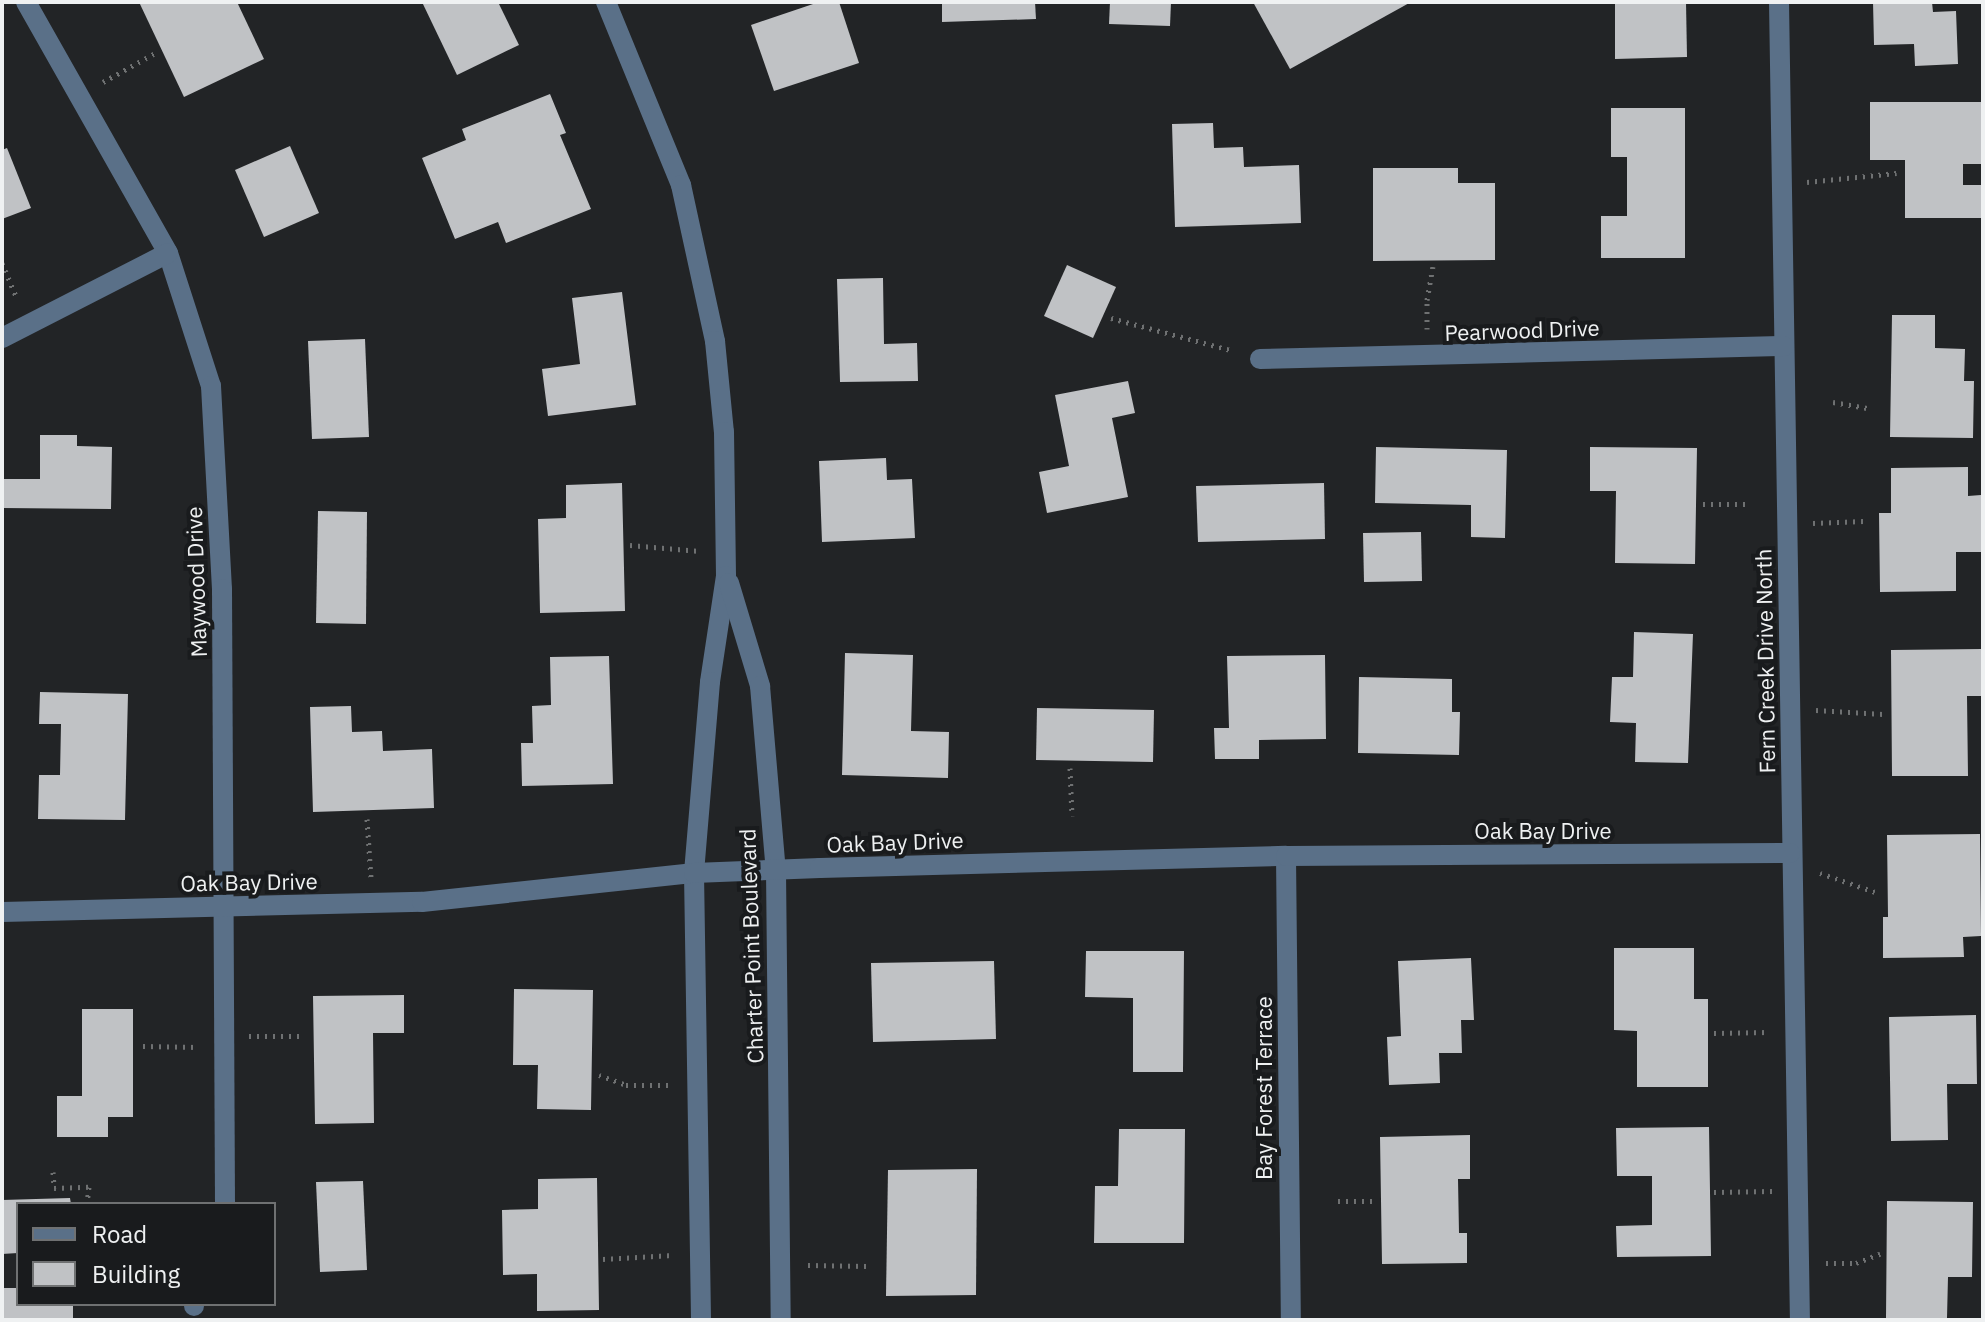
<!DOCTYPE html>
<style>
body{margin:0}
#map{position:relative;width:1985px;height:1322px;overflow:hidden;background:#222426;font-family:"IBM Plex Sans",sans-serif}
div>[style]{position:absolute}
.building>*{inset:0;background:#c0c2c5}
.path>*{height:5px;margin-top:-2.5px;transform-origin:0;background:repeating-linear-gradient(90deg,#6f7172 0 2px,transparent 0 8px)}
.minor>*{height:20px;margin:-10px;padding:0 10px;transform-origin:10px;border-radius:10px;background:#5a7088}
span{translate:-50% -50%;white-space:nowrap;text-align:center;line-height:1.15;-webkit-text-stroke:8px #191b1d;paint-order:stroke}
.street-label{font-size:22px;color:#eff1f2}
.frame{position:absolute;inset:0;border:4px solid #eff1f2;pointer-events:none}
.legend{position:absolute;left:16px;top:1202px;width:260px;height:104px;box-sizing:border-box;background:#191b1d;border:2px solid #6f7172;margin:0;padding:10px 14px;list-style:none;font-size:24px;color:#eff1f2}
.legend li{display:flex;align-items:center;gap:16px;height:40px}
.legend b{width:40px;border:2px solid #6f7172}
</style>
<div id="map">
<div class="building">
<div style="clip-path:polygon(139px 2px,237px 2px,264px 59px,184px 97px)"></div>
<div style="clip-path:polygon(422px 2px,498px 2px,519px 45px,457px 75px)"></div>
<div style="clip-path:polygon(819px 2px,839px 2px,859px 63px,774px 91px,751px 25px)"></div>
<div style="clip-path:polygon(942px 2px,1035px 2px,1036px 19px,942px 22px)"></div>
<div style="clip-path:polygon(1110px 2px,1171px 2px,1170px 26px,1109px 24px)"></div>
<div style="clip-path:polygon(1253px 2px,1411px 2px,1290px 69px)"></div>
<div style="clip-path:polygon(1615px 2px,1686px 2px,1687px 57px,1615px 59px)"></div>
<div style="clip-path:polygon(1873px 2px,1932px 2px,1933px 12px,1956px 11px,1958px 64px,1915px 66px,1914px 44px,1874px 45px)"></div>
<div style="clip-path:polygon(550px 94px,566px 133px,560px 135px,591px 209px,506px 243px,498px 222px,455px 239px,422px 158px,466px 140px,462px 129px)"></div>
<div style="clip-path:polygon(1870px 102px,1983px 102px,1983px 164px,1963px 164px,1963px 185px,1983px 185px,1983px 218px,1905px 218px,1905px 160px,1870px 160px)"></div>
<div style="clip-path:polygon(1611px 108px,1685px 108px,1685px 258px,1601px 258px,1601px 216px,1627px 216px,1627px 157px,1611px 157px)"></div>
<div style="clip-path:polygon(1213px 123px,1214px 148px,1243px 147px,1244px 167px,1299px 165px,1301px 223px,1175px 227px,1172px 124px)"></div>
<div style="clip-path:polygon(290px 146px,319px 213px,264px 237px,235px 170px)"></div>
<div style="clip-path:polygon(7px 148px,31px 208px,2px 219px,2px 150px)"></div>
<div style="clip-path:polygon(1373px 168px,1458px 168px,1458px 183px,1495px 183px,1495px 260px,1373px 261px)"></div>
<div style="clip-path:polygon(1067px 265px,1116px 287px,1093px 338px,1044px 316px)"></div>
<div style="clip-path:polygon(883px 278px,884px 344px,917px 343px,918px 381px,840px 382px,837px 279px)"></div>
<div style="clip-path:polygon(622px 292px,636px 405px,548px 416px,542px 369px,580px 364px,572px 298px)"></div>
<div style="clip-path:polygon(1892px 315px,1935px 315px,1935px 348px,1965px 349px,1964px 381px,1974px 381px,1973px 438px,1890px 437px)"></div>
<div style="clip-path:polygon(365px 339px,369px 437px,312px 439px,308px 341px)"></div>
<div style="clip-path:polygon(1128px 381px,1135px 413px,1112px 418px,1128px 497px,1047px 513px,1039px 472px,1069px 466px,1055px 395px)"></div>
<div style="clip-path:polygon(40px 435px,77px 435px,77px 446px,112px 447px,111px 509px,2px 508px,2px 479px,40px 479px)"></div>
<div style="clip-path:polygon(1376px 447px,1507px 450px,1505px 538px,1471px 537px,1471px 505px,1375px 503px)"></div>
<div style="clip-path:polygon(1590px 447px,1697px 448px,1695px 564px,1615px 563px,1616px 491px,1590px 491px)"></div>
<div style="clip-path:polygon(886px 458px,887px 480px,912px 479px,915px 538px,822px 542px,819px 461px)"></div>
<div style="clip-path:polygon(1968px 467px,1968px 496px,1981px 495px,1982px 552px,1956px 552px,1956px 591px,1880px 592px,1879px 513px,1891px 513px,1891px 468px)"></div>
<div style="clip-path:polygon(622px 483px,625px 611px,540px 613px,538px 519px,566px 518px,566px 485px)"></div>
<div style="clip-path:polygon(1324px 483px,1325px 539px,1198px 542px,1196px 486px)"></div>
<div style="clip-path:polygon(318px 511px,367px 512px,366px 624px,316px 623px)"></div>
<div style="clip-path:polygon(1421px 532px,1422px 581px,1364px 582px,1363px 533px)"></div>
<div style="clip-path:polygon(1634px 632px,1693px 634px,1688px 763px,1635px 762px,1636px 723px,1610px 722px,1612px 677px,1633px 677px)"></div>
<div style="clip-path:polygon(1982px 649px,1982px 696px,1967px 696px,1968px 776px,1892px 776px,1891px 650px)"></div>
<div style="clip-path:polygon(845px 653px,913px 655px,911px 731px,949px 732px,948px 778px,842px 775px)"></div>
<div style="clip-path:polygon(1325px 655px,1326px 739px,1259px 740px,1259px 759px,1215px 759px,1214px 728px,1229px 728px,1227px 656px)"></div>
<div style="clip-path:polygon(609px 656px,613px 784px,522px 786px,521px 743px,533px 743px,532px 706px,551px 705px,550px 657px)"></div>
<div style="clip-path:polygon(1359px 677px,1452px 679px,1452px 712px,1460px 712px,1459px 755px,1358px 753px)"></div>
<div style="clip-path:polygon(40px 692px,128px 694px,125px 820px,38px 819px,39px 775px,60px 775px,61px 724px,39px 724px)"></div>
<div style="clip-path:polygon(351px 706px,352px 732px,382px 731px,383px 751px,432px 749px,434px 808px,313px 812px,310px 707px)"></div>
<div style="clip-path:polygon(1037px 708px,1154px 710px,1153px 762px,1036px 760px)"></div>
<div style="clip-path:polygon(1980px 834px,1981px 936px,1963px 937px,1964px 957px,1883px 958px,1883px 917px,1888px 917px,1887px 835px)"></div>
<div style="clip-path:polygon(1614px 948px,1694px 948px,1694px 999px,1708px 999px,1708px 1087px,1637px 1087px,1637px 1031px,1614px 1030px)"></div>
<div style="clip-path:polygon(1086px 951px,1184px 951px,1183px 1072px,1133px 1072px,1133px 998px,1085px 997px)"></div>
<div style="clip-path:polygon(1471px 958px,1474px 1020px,1461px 1020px,1462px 1053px,1439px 1053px,1440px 1083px,1389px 1085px,1387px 1037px,1401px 1036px,1398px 961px)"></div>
<div style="clip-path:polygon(994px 961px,996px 1039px,873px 1042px,871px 963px)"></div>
<div style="clip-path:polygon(514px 989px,593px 990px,591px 1110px,537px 1109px,538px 1065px,513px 1065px)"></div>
<div style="clip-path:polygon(404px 995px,404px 1033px,373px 1033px,374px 1123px,315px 1124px,313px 996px)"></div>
<div style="clip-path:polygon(82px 1009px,133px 1009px,133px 1117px,108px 1117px,108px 1137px,57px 1137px,57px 1096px,82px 1096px)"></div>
<div style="clip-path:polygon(1976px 1015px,1977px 1084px,1947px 1084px,1948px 1140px,1891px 1141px,1889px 1017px)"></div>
<div style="clip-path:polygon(1709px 1127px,1711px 1256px,1617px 1257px,1616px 1226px,1652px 1225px,1652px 1176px,1617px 1176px,1616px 1128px)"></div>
<div style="clip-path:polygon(1119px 1129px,1185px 1129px,1184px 1243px,1094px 1243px,1095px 1186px,1118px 1186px)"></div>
<div style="clip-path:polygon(1470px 1135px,1470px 1179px,1458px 1179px,1459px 1233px,1467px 1233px,1467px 1263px,1382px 1264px,1380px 1137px)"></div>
<div style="clip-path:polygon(977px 1169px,976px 1295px,886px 1296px,888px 1170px)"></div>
<div style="clip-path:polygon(597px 1178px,599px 1310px,537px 1311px,537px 1274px,503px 1275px,502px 1210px,538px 1209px,538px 1179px)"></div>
<div style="clip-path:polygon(363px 1181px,367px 1270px,320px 1272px,316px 1182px)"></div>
<div style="clip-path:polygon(70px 1198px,71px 1204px,18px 1204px,18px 1253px,2px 1254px,2px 1200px)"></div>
<div style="clip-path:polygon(1887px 1201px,1973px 1202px,1972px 1277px,1948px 1277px,1947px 1318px,1886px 1318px)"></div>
<div style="clip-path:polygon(2px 1288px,18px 1288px,18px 1304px,73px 1304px,73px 1320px,2px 1320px)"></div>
</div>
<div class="path">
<div style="left:103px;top:82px;width:60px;rotate:-29.1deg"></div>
<div style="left:1807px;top:182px;width:90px;rotate:-5.7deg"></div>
<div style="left:2px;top:263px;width:39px;rotate:67deg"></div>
<div style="left:1111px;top:318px;width:127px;rotate:15deg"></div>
<div style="left:1427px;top:329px;width:29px;rotate:-90deg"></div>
<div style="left:1427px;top:300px;width:34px;rotate:-80deg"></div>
<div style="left:1833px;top:402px;width:39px;rotate:10deg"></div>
<div style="left:1703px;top:504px;width:42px"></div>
<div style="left:1813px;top:523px;width:51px;rotate:-2.2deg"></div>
<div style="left:630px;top:545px;width:70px;rotate:4.9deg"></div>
<div style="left:1816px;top:710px;width:67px;rotate:3.4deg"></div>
<div style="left:1070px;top:768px;width:48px;rotate:87.6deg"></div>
<div style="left:367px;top:819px;width:58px;rotate:86.1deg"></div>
<div style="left:1820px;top:873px;width:58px;rotate:19.1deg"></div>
<div style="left:1714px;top:1033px;width:55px;rotate:-1deg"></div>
<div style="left:249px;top:1036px;width:51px"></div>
<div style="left:143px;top:1046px;width:55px;rotate:1deg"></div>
<div style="left:599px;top:1075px;width:29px;rotate:20deg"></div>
<div style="left:626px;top:1085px;width:46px"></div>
<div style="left:53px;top:1172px;width:16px;rotate:86deg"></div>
<div style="left:54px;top:1188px;width:35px;rotate:-2deg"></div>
<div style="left:89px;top:1187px;width:17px;rotate:97deg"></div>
<div style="left:1714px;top:1192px;width:59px;rotate:-1deg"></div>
<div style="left:1338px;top:1201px;width:35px"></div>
<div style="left:603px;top:1259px;width:70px;rotate:-3.3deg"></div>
<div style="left:1826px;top:1263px;width:30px"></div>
<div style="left:1856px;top:1263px;width:26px;rotate:-21deg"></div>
<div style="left:808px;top:1265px;width:59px;rotate:1deg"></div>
</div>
<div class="minor">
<div style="left:26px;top:2px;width:288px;rotate:60.5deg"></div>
<div style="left:168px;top:253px;width:140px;rotate:72.1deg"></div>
<div style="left:211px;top:386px;width:203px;rotate:86.9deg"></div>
<div style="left:222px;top:589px;width:615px;rotate:89.72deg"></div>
<div style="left:606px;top:2px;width:198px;rotate:67.7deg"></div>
<div style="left:681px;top:185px;width:160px;rotate:77.7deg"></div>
<div style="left:715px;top:341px;width:91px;rotate:84.4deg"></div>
<div style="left:724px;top:432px;width:144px;rotate:89.2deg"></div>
<div style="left:726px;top:576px;width:107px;rotate:98.6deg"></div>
<div style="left:710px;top:682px;width:192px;rotate:94.8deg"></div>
<div style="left:694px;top:873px;width:447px;rotate:89.1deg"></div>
<div style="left:1779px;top:2px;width:1318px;rotate:89.09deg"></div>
<div style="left:2px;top:338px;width:186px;rotate:-27.1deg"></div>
<div style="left:1260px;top:359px;width:524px;rotate:-1.42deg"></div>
<div style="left:729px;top:583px;width:108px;rotate:73.2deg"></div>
<div style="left:760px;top:686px;width:186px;rotate:85.1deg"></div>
<div style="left:776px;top:871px;width:449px;rotate:89.4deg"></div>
<div style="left:1286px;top:856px;width:464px;rotate:89.4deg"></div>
<div style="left:2px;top:912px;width:420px;rotate:-1.4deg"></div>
<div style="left:422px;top:902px;width:274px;rotate:-6.1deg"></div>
<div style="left:694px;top:873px;width:126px;rotate:-2.3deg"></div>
<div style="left:820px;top:868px;width:466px;rotate:-1.5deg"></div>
<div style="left:1286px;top:856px;width:504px;rotate:-0.34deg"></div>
<div style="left:194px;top:1306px;width:2px;rotate:-90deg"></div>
</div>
<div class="street-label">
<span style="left:1522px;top:330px;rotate:-2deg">Pearwood Drive</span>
<span style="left:196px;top:582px;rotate:-92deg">Maywood Drive</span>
<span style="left:1765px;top:661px;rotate:-91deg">Fern Creek Drive North</span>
<span style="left:1543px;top:831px">Oak Bay Drive</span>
<span style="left:895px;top:842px;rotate:-2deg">Oak Bay Drive</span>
<span style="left:249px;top:882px;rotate:-1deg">Oak Bay Drive</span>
<span style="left:751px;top:946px;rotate:-92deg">Charter Point Boulevard</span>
<span style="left:1264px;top:1088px;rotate:-90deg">Bay Forest Terrace</span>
</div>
<div class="frame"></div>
<ul class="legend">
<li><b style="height:10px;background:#5a7088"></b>Road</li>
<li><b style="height:22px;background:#c0c2c5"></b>Building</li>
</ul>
</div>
